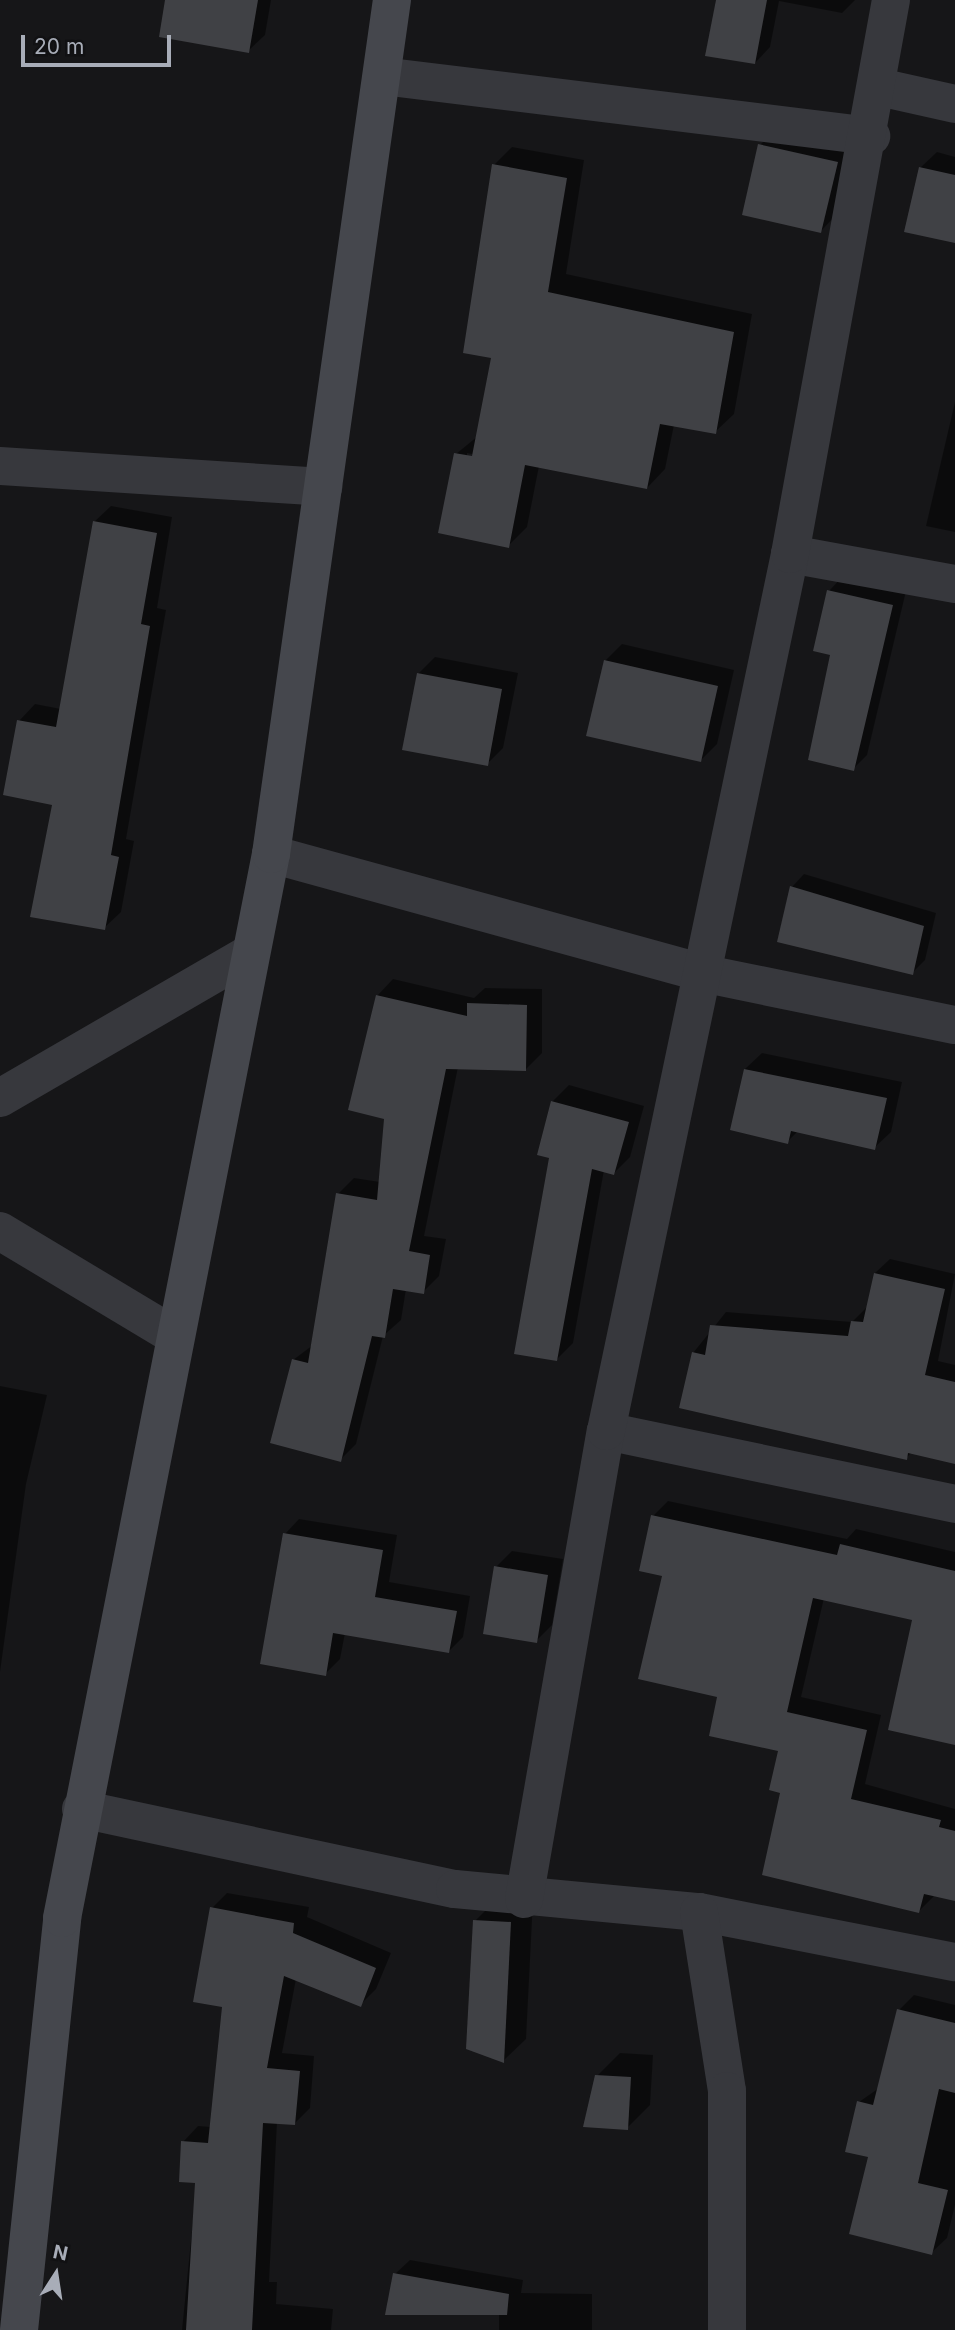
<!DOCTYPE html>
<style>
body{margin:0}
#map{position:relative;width:955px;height:2330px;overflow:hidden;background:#161618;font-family:Inter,sans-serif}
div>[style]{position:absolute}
.shadow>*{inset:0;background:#0007}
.building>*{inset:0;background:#404145}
.minor>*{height:38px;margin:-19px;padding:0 19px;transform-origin:19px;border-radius:19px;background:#37383d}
.secondary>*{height:38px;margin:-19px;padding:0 19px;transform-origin:19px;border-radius:19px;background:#45474d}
span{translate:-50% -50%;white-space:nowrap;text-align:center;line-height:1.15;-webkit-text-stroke:5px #111113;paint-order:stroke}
.north{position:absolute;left:21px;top:2239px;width:70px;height:70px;-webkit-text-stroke:5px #111113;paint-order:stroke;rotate:12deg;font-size:19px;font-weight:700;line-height:28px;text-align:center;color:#a8adb8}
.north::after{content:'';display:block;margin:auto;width:24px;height:32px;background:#a8adb8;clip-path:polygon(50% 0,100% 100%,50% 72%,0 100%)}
.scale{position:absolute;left:21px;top:35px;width:150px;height:32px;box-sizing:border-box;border:4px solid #a8adb8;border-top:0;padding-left:9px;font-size:21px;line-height:24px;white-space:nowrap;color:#a8adb8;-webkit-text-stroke:5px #111113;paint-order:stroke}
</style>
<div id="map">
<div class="shadow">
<div style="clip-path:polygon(168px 0,271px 0,265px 35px,248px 51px)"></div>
<div style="clip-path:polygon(718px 0,855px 0,842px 13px,779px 1px,770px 47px,755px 63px)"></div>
<div style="clip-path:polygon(776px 129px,853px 146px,837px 214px,821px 231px,760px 145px)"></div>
<div style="clip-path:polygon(evenodd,512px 147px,584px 160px,566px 274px,752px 314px,734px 414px,715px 432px,674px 425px,665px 469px,647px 488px,539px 466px,527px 527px,508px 546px,456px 454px,478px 436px,493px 357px,494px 165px,512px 147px,467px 453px,481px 456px,467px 457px,467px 453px)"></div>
<div style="clip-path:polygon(937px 152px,955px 157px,955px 239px,920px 168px)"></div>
<div style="clip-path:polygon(955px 402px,955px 532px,926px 526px)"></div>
<div style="clip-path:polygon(111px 506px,172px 517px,157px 608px,166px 610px,126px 839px,134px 841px,121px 912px,104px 928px,19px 721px,35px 704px,61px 709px,94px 522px)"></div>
<div style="clip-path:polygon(842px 577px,906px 591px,867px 755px,853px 769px,829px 591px)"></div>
<div style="clip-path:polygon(622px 644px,734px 670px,717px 744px,701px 760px,605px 661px)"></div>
<div style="clip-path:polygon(435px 657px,518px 673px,503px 748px,487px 764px,418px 674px)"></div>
<div style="clip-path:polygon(804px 874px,936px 913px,925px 960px,912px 973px,792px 887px)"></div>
<div style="clip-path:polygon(393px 979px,474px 998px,485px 988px,542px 989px,542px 1053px,526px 1069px,458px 1067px,424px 1236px,446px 1239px,439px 1276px,423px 1292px,406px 1289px,401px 1320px,383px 1336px,356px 1444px,340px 1460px,293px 1360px,313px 1345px,338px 1194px,354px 1178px,380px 1182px,386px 1117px,377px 996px)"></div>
<div style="clip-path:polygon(762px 1053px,902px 1082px,891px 1132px,874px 1148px,798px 1131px,787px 1142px,745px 1069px)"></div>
<div style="clip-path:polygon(569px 1085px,644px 1106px,630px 1157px,614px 1173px,604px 1170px,573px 1343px,557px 1359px,552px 1102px)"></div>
<div style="clip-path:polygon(890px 1259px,955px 1274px,938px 1361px,955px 1365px,955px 1461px,912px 1452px,906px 1458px,693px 1353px,726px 1312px,852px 1322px,867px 1307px,875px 1273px)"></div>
<div style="clip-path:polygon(0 1386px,47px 1395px,26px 1484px,0 1672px)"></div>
<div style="clip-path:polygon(668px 1501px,847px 1539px,856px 1529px,955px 1552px,955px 1743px,914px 1619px,824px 1598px,801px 1697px,881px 1715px,865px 1784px,955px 1809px,955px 1899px,934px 1896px,919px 1911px,782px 1791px,780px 1750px,719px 1696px,664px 1575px,653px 1516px)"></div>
<div style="clip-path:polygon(299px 1519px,397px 1535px,389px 1582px,470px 1596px,463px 1637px,449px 1651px,345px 1633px,340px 1659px,325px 1674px,285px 1534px)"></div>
<div style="clip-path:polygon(512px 1551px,563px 1559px,552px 1625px,536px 1641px,496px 1567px)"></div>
<div style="clip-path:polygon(227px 1893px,309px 1907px,307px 1917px,391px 1953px,376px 1989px,360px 2005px,296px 1979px,282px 2053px,314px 2056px,310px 2108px,294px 2124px,277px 2122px,269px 2282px,277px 2282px,276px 2304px,333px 2309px,331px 2330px,182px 2330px,197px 2181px,183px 2142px,198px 2126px,211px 2127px,224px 2005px,212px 1908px)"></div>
<div style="clip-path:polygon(498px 1898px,533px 1900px,526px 2039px,503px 2061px,475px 1921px)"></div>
<div style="clip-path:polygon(914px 1995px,955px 2005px,955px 2205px,947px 2238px,931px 2253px,870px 2156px,859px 2102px,879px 2088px,899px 2010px)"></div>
<div style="clip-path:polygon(620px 2053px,653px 2055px,650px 2105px,627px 2128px,597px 2076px)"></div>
<div style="clip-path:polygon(410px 2260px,523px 2280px,521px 2293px,592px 2294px,592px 2330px,499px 2330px,499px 2313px,395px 2274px)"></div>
</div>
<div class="building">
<div style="clip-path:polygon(165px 0,258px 0,249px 53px,159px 37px)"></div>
<div style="clip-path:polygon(716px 0,767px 0,755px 64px,705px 56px)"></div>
<div style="clip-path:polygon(758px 144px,838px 162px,821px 233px,742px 215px)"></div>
<div style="clip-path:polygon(492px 164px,567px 178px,548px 292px,734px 332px,716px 434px,660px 424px,647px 489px,525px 465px,509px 548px,438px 533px,454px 453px,472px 456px,491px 358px,463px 353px)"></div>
<div style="clip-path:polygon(919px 167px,955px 175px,955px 243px,904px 232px)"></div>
<div style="clip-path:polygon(93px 521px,157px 533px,141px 624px,150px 626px,111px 855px,119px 857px,105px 930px,30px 917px,52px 805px,3px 795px,17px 720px,56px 727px)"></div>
<div style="clip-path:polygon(827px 590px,893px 605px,854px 771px,808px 760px,830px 655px,813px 651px)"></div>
<div style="clip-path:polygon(604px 660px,718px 686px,701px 762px,586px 736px)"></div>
<div style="clip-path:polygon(417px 673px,502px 689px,488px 766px,402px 750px)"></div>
<div style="clip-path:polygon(790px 886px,924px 926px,913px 975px,777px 942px)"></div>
<div style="clip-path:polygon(376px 995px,467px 1016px,467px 1003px,527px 1005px,526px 1071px,446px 1069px,409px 1251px,430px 1255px,424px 1294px,393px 1289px,385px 1338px,372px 1336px,341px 1462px,270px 1443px,292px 1359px,308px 1363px,336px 1193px,377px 1200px,384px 1119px,348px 1110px)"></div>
<div style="clip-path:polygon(744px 1069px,887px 1098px,875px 1150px,791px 1131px,788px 1144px,730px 1130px)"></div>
<div style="clip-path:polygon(551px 1101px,629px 1122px,614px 1175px,592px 1169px,557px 1361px,514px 1354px,549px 1158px,537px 1155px)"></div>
<div style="clip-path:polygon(874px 1273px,945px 1289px,925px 1375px,955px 1382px,955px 1464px,908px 1453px,907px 1460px,679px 1408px,692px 1352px,705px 1355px,710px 1325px,848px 1336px,851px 1321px,863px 1322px)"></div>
<div style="clip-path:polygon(651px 1515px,837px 1555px,840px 1544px,955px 1571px,955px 1745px,888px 1730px,912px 1620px,813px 1598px,787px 1712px,867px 1730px,851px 1799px,941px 1820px,939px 1827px,955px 1831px,955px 1901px,924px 1894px,919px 1913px,762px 1875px,780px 1793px,769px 1790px,778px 1751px,709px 1736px,717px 1697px,638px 1679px,662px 1576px,639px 1571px)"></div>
<div style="clip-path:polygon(283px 1533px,383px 1550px,375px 1597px,457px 1611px,449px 1653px,333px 1633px,326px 1676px,260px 1664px)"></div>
<div style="clip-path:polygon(494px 1566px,548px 1575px,537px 1643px,483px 1634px)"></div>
<div style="clip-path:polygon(210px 1907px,294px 1923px,293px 1933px,376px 1968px,361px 2007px,284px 1976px,267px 2068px,300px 2071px,295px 2125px,263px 2123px,252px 2330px,186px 2330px,195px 2183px,179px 2182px,181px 2141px,208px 2143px,222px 2007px,193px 2002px)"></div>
<div style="clip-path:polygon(473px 1920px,511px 1922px,504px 2063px,466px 2049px)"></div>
<div style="clip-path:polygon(897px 2009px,955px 2023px,955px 2093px,939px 2089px,918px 2183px,948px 2190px,932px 2255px,849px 2234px,868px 2157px,845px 2152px,857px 2101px,873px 2105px)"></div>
<div style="clip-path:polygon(595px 2075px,631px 2077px,628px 2130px,583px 2127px)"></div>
<div style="clip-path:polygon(393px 2273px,509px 2294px,507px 2315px,385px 2315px)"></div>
</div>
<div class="minor">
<div style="left:382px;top:76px;width:493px;rotate:7deg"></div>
<div style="left:879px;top:87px;width:78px;rotate:12.6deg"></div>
<div style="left:0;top:466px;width:324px;rotate:3.7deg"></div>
<div style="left:790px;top:554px;width:168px;rotate:10.3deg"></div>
<div style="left:271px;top:854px;width:451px;rotate:15.4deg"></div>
<div style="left:706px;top:974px;width:254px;rotate:11.6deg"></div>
<div style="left:0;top:1098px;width:289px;rotate:-30.1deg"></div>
<div style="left:0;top:1231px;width:204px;rotate:31deg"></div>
<div style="left:606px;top:1431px;width:357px;rotate:11.8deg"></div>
<div style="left:81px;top:1809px;width:382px;rotate:12.1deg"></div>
<div style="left:455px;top:1889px;width:245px;rotate:5.4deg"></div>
<div style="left:699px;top:1912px;width:261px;rotate:11.1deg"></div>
<div style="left:524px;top:1899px;width:475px;rotate:-80.1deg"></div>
<div style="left:606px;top:1431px;width:896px;rotate:-78.15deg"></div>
<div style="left:790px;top:554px;width:563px;rotate:-79.67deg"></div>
<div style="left:699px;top:1912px;width:181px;rotate:81.1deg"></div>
<div style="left:727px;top:2091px;width:239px;rotate:90deg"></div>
</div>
<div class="secondary">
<div style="left:19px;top:2330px;width:414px;rotate:-84deg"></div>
<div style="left:62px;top:1918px;width:1084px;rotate:-78.89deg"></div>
<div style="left:271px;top:854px;width:863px;rotate:-81.94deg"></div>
</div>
<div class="north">N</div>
<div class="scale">20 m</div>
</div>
